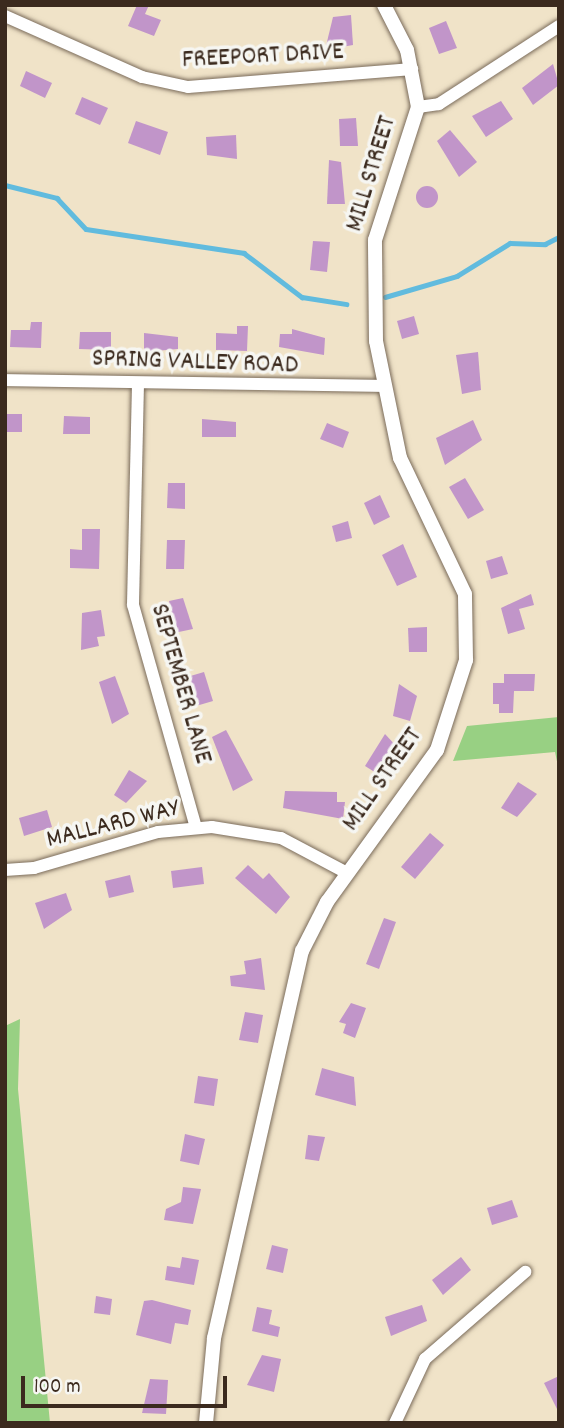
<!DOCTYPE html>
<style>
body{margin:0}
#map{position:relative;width:564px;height:1428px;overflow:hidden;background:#f0e3c8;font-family:Dekko,sans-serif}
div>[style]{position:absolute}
.green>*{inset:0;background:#98d083}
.stream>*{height:4.5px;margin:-2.25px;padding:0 2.25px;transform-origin:2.25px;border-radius:2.25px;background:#61bbde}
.building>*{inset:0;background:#c195c9}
.round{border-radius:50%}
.roads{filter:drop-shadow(0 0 2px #7a6b5a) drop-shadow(0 0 2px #7a6b5a)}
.minor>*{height:12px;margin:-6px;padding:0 6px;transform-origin:6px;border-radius:6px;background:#fff}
.tertiary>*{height:14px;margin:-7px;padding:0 7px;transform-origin:7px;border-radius:7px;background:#fff}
span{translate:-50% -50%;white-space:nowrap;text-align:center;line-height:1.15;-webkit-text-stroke:7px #f6f6f2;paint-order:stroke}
.street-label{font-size:26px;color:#3b2a1e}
.frame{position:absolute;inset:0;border:7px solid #3b2a1e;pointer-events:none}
.scale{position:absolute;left:21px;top:1376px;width:206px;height:32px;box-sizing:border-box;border:4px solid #3b2a1e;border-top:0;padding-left:9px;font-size:21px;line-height:24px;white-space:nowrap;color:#3b2a1e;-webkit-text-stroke:5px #f6f6f2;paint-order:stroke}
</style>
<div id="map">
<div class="green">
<div style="clip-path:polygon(559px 717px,559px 771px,555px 752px,453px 761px,467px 726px)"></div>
<div style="clip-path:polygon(20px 1019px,18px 1089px,50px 1423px,5px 1423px,5px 1026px)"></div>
</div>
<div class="stream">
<div style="left:5px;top:185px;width:54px;rotate:14deg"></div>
<div style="left:57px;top:198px;width:42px;rotate:46.9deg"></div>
<div style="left:86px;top:229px;width:160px;rotate:8.6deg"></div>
<div style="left:244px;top:253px;width:73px;rotate:37.2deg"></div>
<div style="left:302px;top:297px;width:45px;rotate:9deg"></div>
<div style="left:385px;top:297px;width:75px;rotate:-16.3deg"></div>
<div style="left:457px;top:276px;width:62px;rotate:-31.9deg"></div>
<div style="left:510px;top:243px;width:35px;rotate:2deg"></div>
<div style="left:545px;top:244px;width:16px;rotate:-27deg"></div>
</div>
<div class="building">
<div style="clip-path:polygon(137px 5px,149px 5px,145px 14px,161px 20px,154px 36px,128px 26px)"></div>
<div style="clip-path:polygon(351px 15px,353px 45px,325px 50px,333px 17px)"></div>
<div style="clip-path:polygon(446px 21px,457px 48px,439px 54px,429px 28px)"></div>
<div style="clip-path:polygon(553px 64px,559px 85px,533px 105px,522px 88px)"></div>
<div style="clip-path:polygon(26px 71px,52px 83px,45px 98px,20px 86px)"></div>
<div style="clip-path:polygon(82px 97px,108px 108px,100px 125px,75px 114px)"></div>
<div style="clip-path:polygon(501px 101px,513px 119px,486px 137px,472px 116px)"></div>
<div style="clip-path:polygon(356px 118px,358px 146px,340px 146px,339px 119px)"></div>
<div style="clip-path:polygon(136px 121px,168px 132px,160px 155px,128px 143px)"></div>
<div style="clip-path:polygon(450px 130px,477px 162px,459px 177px,437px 141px)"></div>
<div style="clip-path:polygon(236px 135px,237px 159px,207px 155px,206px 137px)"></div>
<div style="clip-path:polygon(329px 160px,341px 162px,345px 204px,327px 204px)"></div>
<div class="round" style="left:416px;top:186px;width:22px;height:22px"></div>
<div style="clip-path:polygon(313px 241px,330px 242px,327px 272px,310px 270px)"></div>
<div style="clip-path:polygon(414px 316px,419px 334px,402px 339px,397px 321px)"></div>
<div style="clip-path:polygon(31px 322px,42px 322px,41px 348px,10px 347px,11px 330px,30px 330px)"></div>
<div style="clip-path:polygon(237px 326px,248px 326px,247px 351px,216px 350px,216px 333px,237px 334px)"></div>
<div style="clip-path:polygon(292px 329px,325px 338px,324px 355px,279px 347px,280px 334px,292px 334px)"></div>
<div style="clip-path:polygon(80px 332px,111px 332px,111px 350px,79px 349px)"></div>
<div style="clip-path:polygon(144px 333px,178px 337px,178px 349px,144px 352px)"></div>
<div style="clip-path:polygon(478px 352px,481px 390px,462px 394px,456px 355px)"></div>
<div style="clip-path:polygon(5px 414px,22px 414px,22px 432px,5px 432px)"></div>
<div style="clip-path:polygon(64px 416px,90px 417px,90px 434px,63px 434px)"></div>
<div style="clip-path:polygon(202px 419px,236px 422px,236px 437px,202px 437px)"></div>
<div style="clip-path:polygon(473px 420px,482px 440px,445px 465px,436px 438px)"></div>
<div style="clip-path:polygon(327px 423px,349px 432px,343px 448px,320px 439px)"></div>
<div style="clip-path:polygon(465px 478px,484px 510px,468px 519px,449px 487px)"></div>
<div style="clip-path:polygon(168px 483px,185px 483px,185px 509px,167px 508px)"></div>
<div style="clip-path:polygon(380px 495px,390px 517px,374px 525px,364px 503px)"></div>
<div style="clip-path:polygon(348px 521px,352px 538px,336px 542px,332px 526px)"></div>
<div style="clip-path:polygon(82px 529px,100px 529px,99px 569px,70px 568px,70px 549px,82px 550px)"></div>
<div style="clip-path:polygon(167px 540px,185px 540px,184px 569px,166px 569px)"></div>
<div style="clip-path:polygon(403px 544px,417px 577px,397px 586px,382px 555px)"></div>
<div style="clip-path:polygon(502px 556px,508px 574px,491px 579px,486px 561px)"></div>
<div style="clip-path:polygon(531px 594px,534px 605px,519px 609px,525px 629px,508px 634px,501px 608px)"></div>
<div style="clip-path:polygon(183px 598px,193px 629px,174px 633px,169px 601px)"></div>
<div style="clip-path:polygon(101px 610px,105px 636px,97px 637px,99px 646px,81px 650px,82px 613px)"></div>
<div style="clip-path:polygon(427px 627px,427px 652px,409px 652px,408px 628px)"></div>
<div style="clip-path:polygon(204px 672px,213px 701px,196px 706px,187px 677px)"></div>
<div style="clip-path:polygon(504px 674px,535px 674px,534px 691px,514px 691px,513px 713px,499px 713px,499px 704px,493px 704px,493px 683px,504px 683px)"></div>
<div style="clip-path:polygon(115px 676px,129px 714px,112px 724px,99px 682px)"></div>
<div style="clip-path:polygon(399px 684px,417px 696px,410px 721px,393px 716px)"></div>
<div style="clip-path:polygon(226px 730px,253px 780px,233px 791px,212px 737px)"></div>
<div style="clip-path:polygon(385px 734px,398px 748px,381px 776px,365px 766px)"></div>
<div style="clip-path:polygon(129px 770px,147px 781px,126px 803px,114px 795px)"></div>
<div style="clip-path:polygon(518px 782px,537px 794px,517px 817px,501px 808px)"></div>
<div style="clip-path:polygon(285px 791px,337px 792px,337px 802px,345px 802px,343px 819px,283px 808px)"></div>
<div style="clip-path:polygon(47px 810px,52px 827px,24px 836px,19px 818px)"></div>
<div style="clip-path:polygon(430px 833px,444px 845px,415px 879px,401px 867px)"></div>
<div style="clip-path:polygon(248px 865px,263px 879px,269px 873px,290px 897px,276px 914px,235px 878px)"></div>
<div style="clip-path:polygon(202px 867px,204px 884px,173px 888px,171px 871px)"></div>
<div style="clip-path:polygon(130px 875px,134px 892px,109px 898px,105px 881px)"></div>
<div style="clip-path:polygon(66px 893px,72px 910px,44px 929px,35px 903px)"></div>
<div style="clip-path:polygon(384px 918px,396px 922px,379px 969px,366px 964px)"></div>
<div style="clip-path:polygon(261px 958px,265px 990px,231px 986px,230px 976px,246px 974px,244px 961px)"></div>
<div style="clip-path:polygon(351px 1003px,366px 1008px,355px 1038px,343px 1033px,346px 1024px,339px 1022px)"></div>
<div style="clip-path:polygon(245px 1012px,263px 1015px,258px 1043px,239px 1040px)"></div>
<div style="clip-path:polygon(322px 1068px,354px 1077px,356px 1106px,315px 1095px)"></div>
<div style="clip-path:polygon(198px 1076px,218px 1079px,214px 1106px,194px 1103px)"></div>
<div style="clip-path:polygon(185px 1134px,205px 1139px,199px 1165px,180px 1161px)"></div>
<div style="clip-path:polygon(308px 1135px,325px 1137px,319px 1161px,305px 1159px)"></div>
<div style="clip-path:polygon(183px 1187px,201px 1189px,193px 1224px,164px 1220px,166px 1209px,181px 1202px)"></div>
<div style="clip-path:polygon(512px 1200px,518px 1217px,492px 1225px,487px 1208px)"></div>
<div style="clip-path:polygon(272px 1245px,288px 1249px,283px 1273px,266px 1269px)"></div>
<div style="clip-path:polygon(182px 1257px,199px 1260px,194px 1285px,165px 1280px,167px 1266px,180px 1268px)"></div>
<div style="clip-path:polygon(461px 1257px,471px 1270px,443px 1295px,432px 1280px)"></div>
<div style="clip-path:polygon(96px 1296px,112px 1299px,110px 1315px,94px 1313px)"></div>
<div style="clip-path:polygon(152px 1300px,191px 1310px,188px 1325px,175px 1323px,171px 1344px,136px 1335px,144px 1301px)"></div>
<div style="clip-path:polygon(422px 1305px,427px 1321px,391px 1336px,385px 1317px)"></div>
<div style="clip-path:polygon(257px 1307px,272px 1310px,269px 1324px,280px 1327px,278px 1337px,252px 1331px)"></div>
<div style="clip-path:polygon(262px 1355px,281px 1359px,274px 1392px,247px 1385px)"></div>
<div style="clip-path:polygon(559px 1376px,559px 1413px,544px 1383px)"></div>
<div style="clip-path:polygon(150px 1379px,168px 1380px,166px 1414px,142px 1413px)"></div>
</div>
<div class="roads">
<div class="minor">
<div style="left:5px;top:16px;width:150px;rotate:24deg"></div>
<div style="left:142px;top:77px;width:47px;rotate:12.3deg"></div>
<div style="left:188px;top:87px;width:225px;rotate:-4.6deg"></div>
<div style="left:418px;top:107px;width:21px;rotate:-8deg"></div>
<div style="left:439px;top:104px;width:143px;rotate:-33deg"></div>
<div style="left:5px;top:380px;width:377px;rotate:0.9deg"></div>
<div style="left:138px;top:384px;width:221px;rotate:91.3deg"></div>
<div style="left:133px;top:605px;width:231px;rotate:74.2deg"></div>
<div style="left:5px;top:870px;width:29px;rotate:-4deg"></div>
<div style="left:34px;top:868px;width:129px;rotate:-16.2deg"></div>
<div style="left:158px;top:832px;width:54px;rotate:-5.3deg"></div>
<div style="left:212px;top:827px;width:70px;rotate:9.1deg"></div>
<div style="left:281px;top:838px;width:75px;rotate:27.9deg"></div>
<div style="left:395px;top:1423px;width:71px;rotate:-64.9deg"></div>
<div style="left:425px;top:1359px;width:133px;rotate:-41deg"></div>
</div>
<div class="tertiary">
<div style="left:206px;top:1423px;width:85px;rotate:-84.6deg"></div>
<div style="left:214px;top:1338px;width:397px;rotate:-77.2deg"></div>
<div style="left:302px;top:951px;width:55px;rotate:-63deg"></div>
<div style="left:327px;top:902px;width:188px;rotate:-54.1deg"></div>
<div style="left:437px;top:750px;width:95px;rotate:-72.1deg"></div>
<div style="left:466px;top:660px;width:66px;rotate:-90.9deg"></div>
<div style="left:465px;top:594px;width:151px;rotate:-115.5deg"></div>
<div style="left:400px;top:458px;width:119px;rotate:-101.6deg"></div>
<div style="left:376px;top:341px;width:101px;rotate:-90.6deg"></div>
<div style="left:375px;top:240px;width:140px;rotate:-72.1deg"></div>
<div style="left:418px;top:107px;width:58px;rotate:-100.9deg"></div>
<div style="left:407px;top:50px;width:51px;rotate:-117.1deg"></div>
</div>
</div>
<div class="street-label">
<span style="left:263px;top:57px;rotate:-3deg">FREEPORT DRIVE</span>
<span style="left:372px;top:174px;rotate:-73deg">MILL STREET</span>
<span style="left:195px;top:363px;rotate:2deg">SPRING VALLEY ROAD</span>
<span style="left:180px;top:684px;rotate:74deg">SEPTEMBER LANE</span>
<span style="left:383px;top:780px;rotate:-55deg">MILL STREET</span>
<span style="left:113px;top:825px;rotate:-14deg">MALLARD WAY</span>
</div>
<div class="frame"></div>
<div class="scale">100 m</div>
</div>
